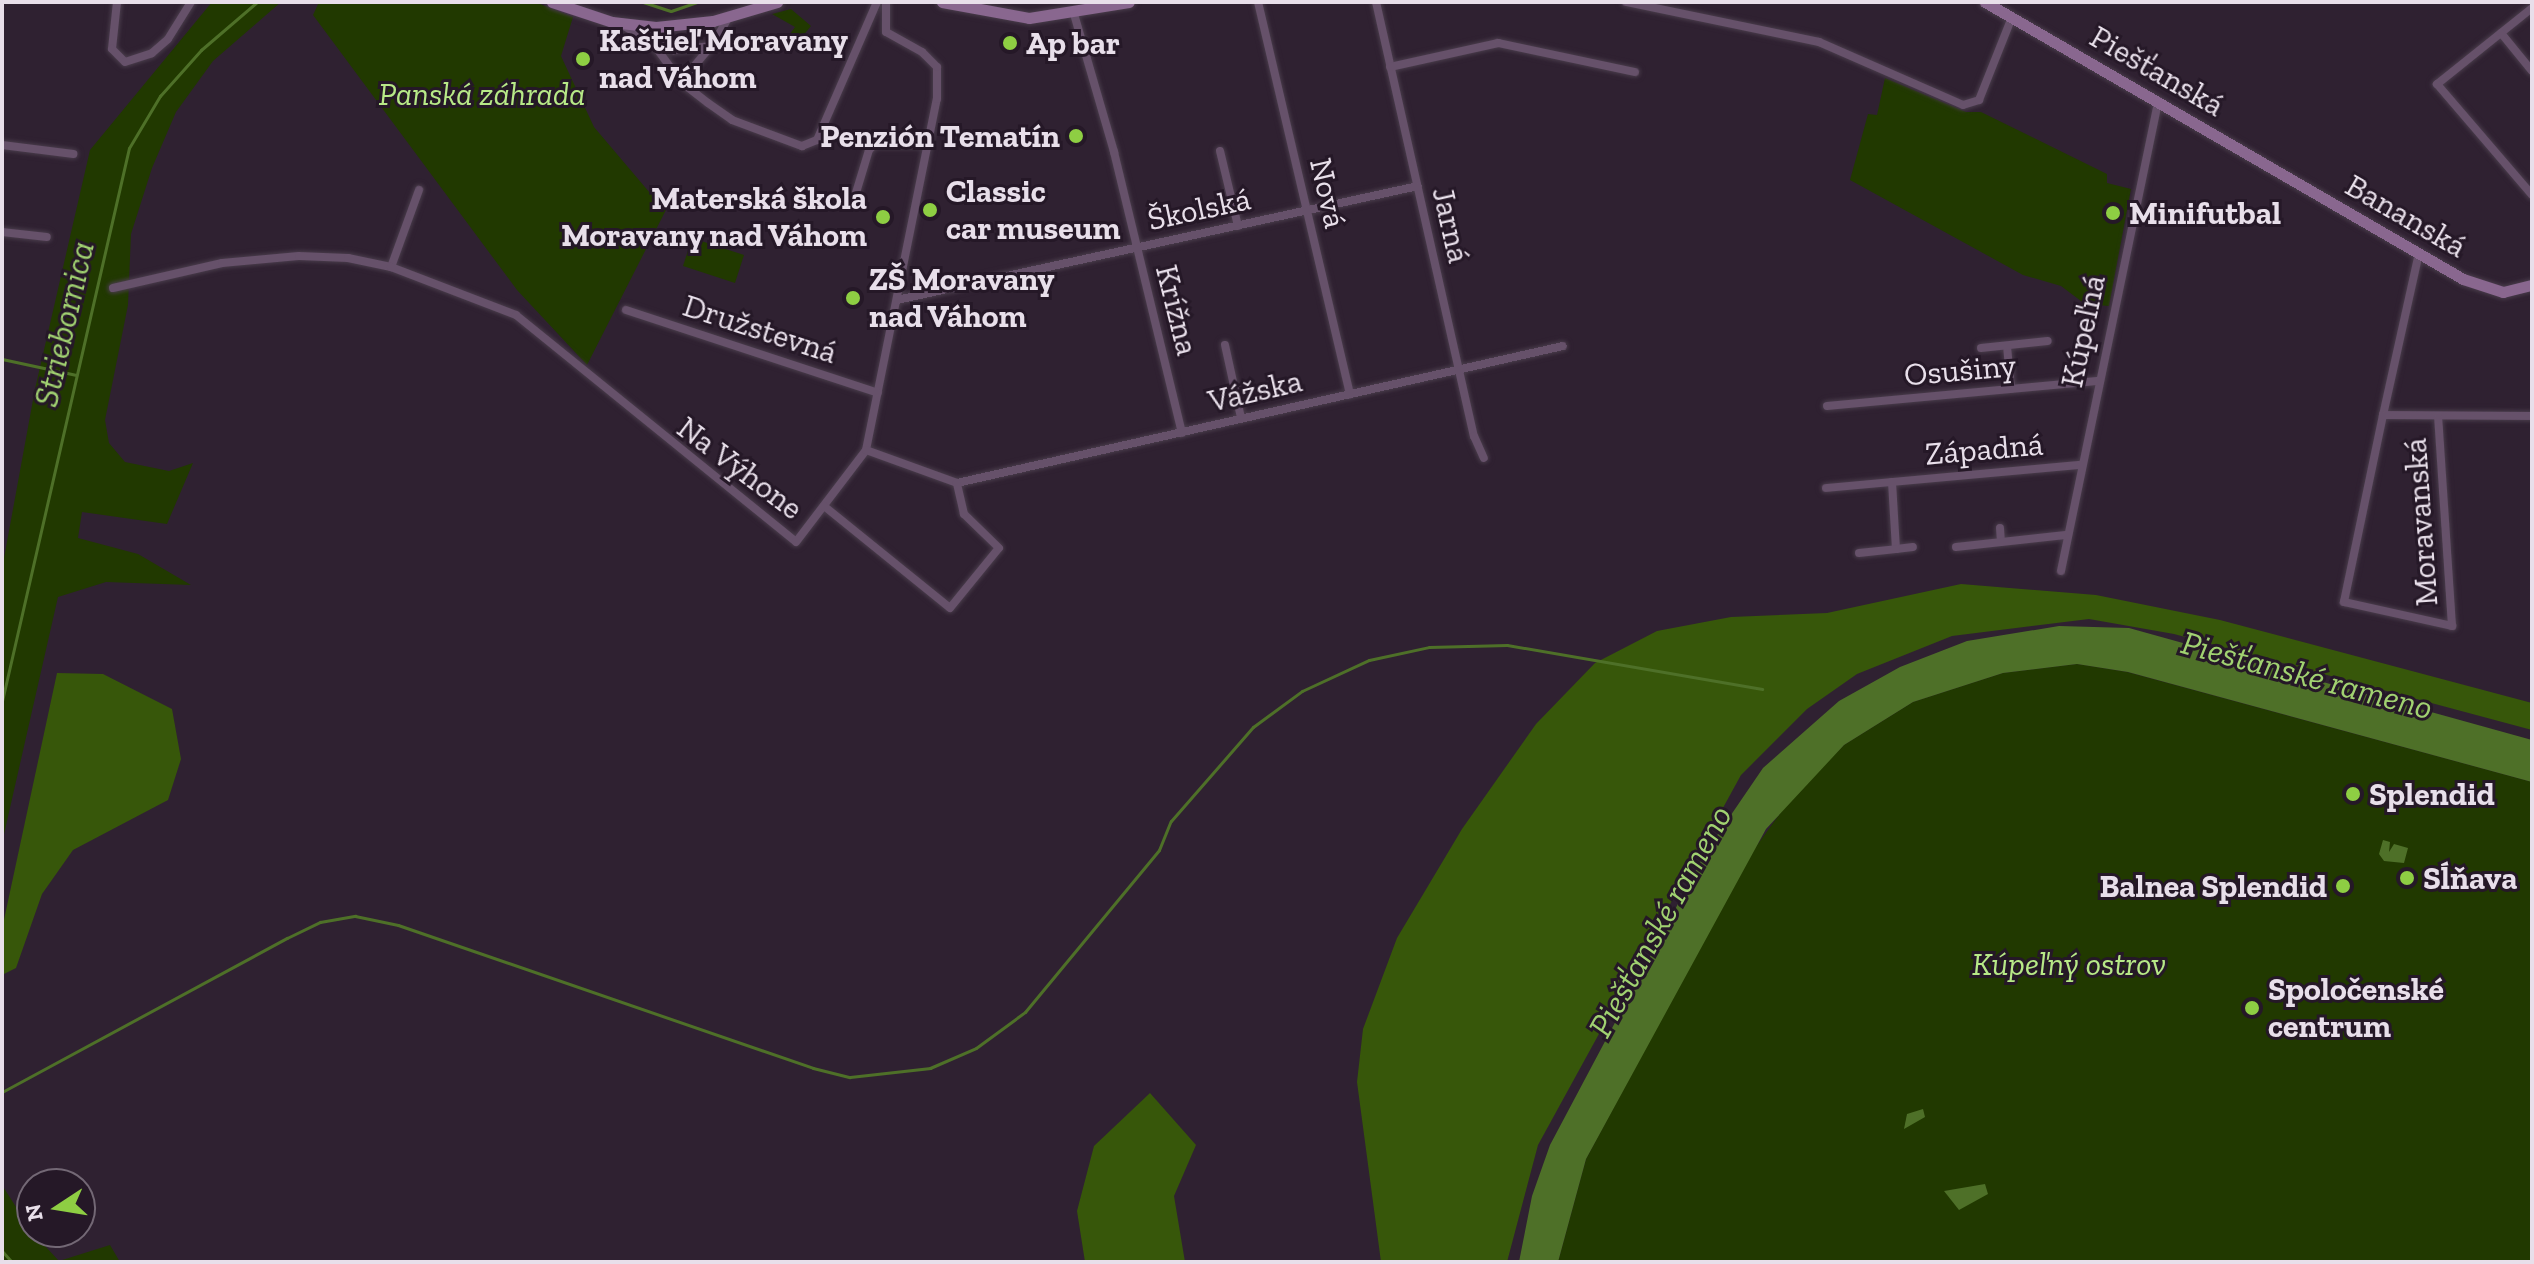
<!DOCTYPE html>
<meta charset="utf-8">
<style>
body{margin:0}
#map{position:relative;width:2534px;height:1264px;overflow:hidden;background:#2f2131;font-family:"Zilla Slab",serif}
div>[style]{position:absolute}
.green>*{inset:0;background:#213900}
.forest>*{inset:0;background:#37570a}
.water>*{inset:0;background:#4e7028}
.stream>*{height:3px;margin:-1.5px;padding:0 1.5px;transform-origin:1.5px;border-radius:1.5px;background:#4e7028}
.roads{filter:drop-shadow(0 0 2px #493c4b) drop-shadow(0 0 2px #493c4b)}
.minor>*{height:8px;margin:-4px;padding:0 4px;transform-origin:4px;border-radius:4px;background:#66516a}
.secondary>*{height:11px;margin:-5.5px;padding:0 5.5px;transform-origin:5.5px;border-radius:5.5px;background:#89678f}
.dots>*{width:22px;height:22px;translate:-50% -50%;box-sizing:border-box;border:4px solid #251827;border-radius:50%}
span{translate:-50% -50%;white-space:nowrap;text-align:center;line-height:1.15;-webkit-text-stroke:6px #251827;paint-order:stroke}
.poi-label{font-size:32px;color:#e8dfea;font-weight:700}
.left{translate:0 -50%;text-align:left}
.right{translate:-100% -50%;text-align:right}
.street-label{font-size:32px;color:#e8dfea}
.park-label{font-size:32px;color:#b7e987;font-style:italic}
.water-label{font-size:34px;color:#a1d271;font-style:italic}
.frame{position:absolute;inset:0;border:4px solid #e8dfea;pointer-events:none}
.north{position:absolute;left:16px;top:1168px;width:80px;height:80px;box-sizing:border-box;background:#251827;border:2px solid #736875;border-radius:50%;rotate:258deg;font-size:22px;font-weight:700;line-height:32px;text-align:center;color:#e8dfea}
.north::after{content:'';display:block;margin:auto;width:28px;height:36px;background:#8ece43;clip-path:polygon(50% 0,100% 100%,50% 72%,0 100%)}
</style>
<div id="map">
<div class="green">
<div style="clip-path:polygon(212px 2px,281px 2px,213px 61px,176px 112px,152px 168px,131px 234px,128px 305px,105px 420px,109px 443px,125px 462px,169px 471px,193px 463px,167px 524px,82px 512px,78px 538px,138px 554px,191px 585px,106px 582px,58px 597px,2px 843px,2px 569px,35px 389px,90px 150px)"></div>
<div style="clip-path:polygon(319px 2px,535px 2px,573px 17px,561px 56px,594px 127px,650px 193px,671px 200px,587px 365px,517px 290px,313px 15px)"></div>
<div style="clip-path:polygon(791px 9px,811px 26px,789px 53px,781px 46px,777px 52px,765px 41px,769px 36px,781px 46px,795px 27px,772px 14px)"></div>
<div style="clip-path:polygon(1885px 78px,1966px 112px,1981px 112px,2107px 174px,2107px 183px,2131px 189px,2109px 306px,2085px 304px,2061px 286px,2023px 275px,1850px 180px,1868px 114px,1877px 115px)"></div>
<div style="clip-path:polygon(692px 238px,744px 255px,735px 283px,683px 266px)"></div>
<div style="clip-path:polygon(2077px 664px,2127px 672px,2532px 782px,2532px 1262px,1558px 1262px,1586px 1159px,1747px 859px,1789px 801px,1844px 745px,1913px 702px,2003px 673px)"></div>
<div style="clip-path:polygon(2px 1185px,32px 1232px,59px 1261px,110px 1245px,120px 1262px,2px 1262px)"></div>
</div>
<div class="forest">
<div style="clip-path:polygon(1961px 584px,2096px 595px,2220px 620px,2532px 703px,2532px 730px,2174px 634px,2089px 619px,1952px 636px,1857px 674px,1807px 709px,1741px 775px,1538px 1145px,1507px 1262px,1381px 1262px,1357px 1082px,1363px 1029px,1397px 938px,1462px 829px,1536px 724px,1595px 663px,1657px 631px,1731px 617px,1827px 613px)"></div>
<div style="clip-path:polygon(57px 673px,103px 674px,172px 709px,181px 759px,168px 800px,73px 850px,42px 894px,16px 968px,2px 975px,2px 929px)"></div>
<div style="clip-path:polygon(1150px 1093px,1196px 1145px,1174px 1196px,1185px 1262px,1085px 1262px,1077px 1211px,1094px 1146px)"></div>
</div>
<div class="water">
<div style="clip-path:polygon(2059px 626px,2129px 628px,2532px 740px,2532px 782px,2128px 672px,2077px 664px,2003px 673px,1913px 702px,1844px 745px,1766px 829px,1586px 1159px,1558px 1262px,1519px 1262px,1532px 1196px,1550px 1145px,1705px 853px,1763px 768px,1839px 701px,1900px 667px,1967px 641px)"></div>
<div style="clip-path:polygon(2383px 840px,2390px 842px,2389px 852px,2394px 844px,2408px 848px,2404px 863px,2384px 861px,2379px 854px)"></div>
<div style="clip-path:polygon(1923px 1109px,1925px 1117px,1904px 1129px,1907px 1114px)"></div>
<div style="clip-path:polygon(1985px 1184px,1988px 1194px,1959px 1210px,1944px 1191px)"></div>
</div>
<div class="stream">
<div style="left:643px;top:2px;width:29px;rotate:18deg"></div>
<div style="left:671px;top:11px;width:28px;rotate:-19deg"></div>
<div style="left:2px;top:359px;width:76px;rotate:12.2deg"></div>
<div style="left:2px;top:701px;width:567px;rotate:-77.07deg"></div>
<div style="left:129px;top:148px;width:61px;rotate:-59.2deg"></div>
<div style="left:160px;top:96px;width:62px;rotate:-48.3deg"></div>
<div style="left:201px;top:50px;width:74px;rotate:-40.6deg"></div>
<div style="left:2px;top:1092px;width:324px;rotate:-28.4deg"></div>
<div style="left:287px;top:938px;width:37px;rotate:-26deg"></div>
<div style="left:320px;top:922px;width:36px;rotate:-10deg"></div>
<div style="left:355px;top:916px;width:44px;rotate:11.8deg"></div>
<div style="left:398px;top:925px;width:439px;rotate:19deg"></div>
<div style="left:813px;top:1068px;width:38px;rotate:14deg"></div>
<div style="left:850px;top:1077px;width:81px;rotate:-6.4deg"></div>
<div style="left:930px;top:1068px;width:50px;rotate:-23.5deg"></div>
<div style="left:976px;top:1048px;width:61px;rotate:-36.3deg"></div>
<div style="left:1025px;top:1012px;width:210px;rotate:-50.4deg"></div>
<div style="left:1159px;top:850px;width:31px;rotate:-68deg"></div>
<div style="left:1171px;top:821px;width:125px;rotate:-48.9deg"></div>
<div style="left:1253px;top:727px;width:61px;rotate:-36.3deg"></div>
<div style="left:1302px;top:691px;width:74px;rotate:-24.8deg"></div>
<div style="left:1369px;top:660px;width:61px;rotate:-12.2deg"></div>
<div style="left:1429px;top:647px;width:78px;rotate:-1.5deg"></div>
<div style="left:1507px;top:645px;width:259px;rotate:9.8deg"></div>
<div style="left:2px;top:1251px;width:15px;rotate:48deg"></div>
</div>
<div class="roads">
<div class="minor">
<div style="left:117px;top:2px;width:47px;rotate:96.1deg"></div>
<div style="left:112px;top:49px;width:18px;rotate:45deg"></div>
<div style="left:125px;top:62px;width:28px;rotate:-18deg"></div>
<div style="left:152px;top:53px;width:21px;rotate:-41deg"></div>
<div style="left:168px;top:39px;width:44px;rotate:-58.1deg"></div>
<div style="left:1258px;top:2px;width:403px;rotate:76.8deg"></div>
<div style="left:1376px;top:2px;width:445px;rotate:77.3deg"></div>
<div style="left:1474px;top:436px;width:24px;rotate:66deg"></div>
<div style="left:1626px;top:2px;width:197px;rotate:11.7deg"></div>
<div style="left:1819px;top:42px;width:157px;rotate:23.6deg"></div>
<div style="left:1963px;top:105px;width:17px;rotate:-17deg"></div>
<div style="left:1979px;top:100px;width:89px;rotate:-68.3deg"></div>
<div style="left:2532px;top:8px;width:122px;rotate:141.3deg"></div>
<div style="left:2437px;top:84px;width:146px;rotate:49.4deg"></div>
<div style="left:1074px;top:14px;width:144px;rotate:73.8deg"></div>
<div style="left:1114px;top:152px;width:289px;rotate:76.4deg"></div>
<div style="left:624px;top:26px;width:32px;rotate:30deg"></div>
<div style="left:652px;top:42px;width:49px;rotate:54.1deg"></div>
<div style="left:681px;top:82px;width:34px;rotate:38deg"></div>
<div style="left:708px;top:103px;width:29px;rotate:35deg"></div>
<div style="left:732px;top:120px;width:75px;rotate:20.4deg"></div>
<div style="left:802px;top:146px;width:16px;rotate:-22deg"></div>
<div style="left:817px;top:140px;width:150px;rotate:-66.5deg"></div>
<div style="left:2501px;top:33px;width:49px;rotate:50.8deg"></div>
<div style="left:653px;top:42px;width:22px;rotate:22deg"></div>
<div style="left:673px;top:50px;width:39px;rotate:-6deg"></div>
<div style="left:712px;top:46px;width:34px;rotate:-60deg"></div>
<div style="left:1390px;top:67px;width:111px;rotate:-12.5deg"></div>
<div style="left:1498px;top:43px;width:140px;rotate:12deg"></div>
<div style="left:681px;top:82px;width:47px;rotate:-50.2deg"></div>
<div style="left:2px;top:145px;width:72px;rotate:7.2deg"></div>
<div style="left:1220px;top:151px;width:77px;rotate:76.5deg"></div>
<div style="left:855px;top:196px;width:48px;rotate:-73.1deg"></div>
<div style="left:869px;top:150px;width:8px;rotate:-45deg"></div>
<div style="left:875px;top:144px;width:53px"></div>
<div style="left:2px;top:232px;width:45px;rotate:6.3deg"></div>
<div style="left:2419px;top:253px;width:166px;rotate:102.5deg"></div>
<div style="left:2383px;top:415px;width:149px;rotate:0.4deg"></div>
<div style="left:391px;top:267px;width:82px;rotate:-70deg"></div>
<div style="left:113px;top:288px;width:112px;rotate:-12.9deg"></div>
<div style="left:222px;top:263px;width:77px;rotate:-5.2deg"></div>
<div style="left:299px;top:256px;width:49px;rotate:2.3deg"></div>
<div style="left:348px;top:258px;width:44px;rotate:11.8deg"></div>
<div style="left:391px;top:267px;width:134px;rotate:21deg"></div>
<div style="left:516px;top:315px;width:360px;rotate:39deg"></div>
<div style="left:796px;top:542px;width:116px;rotate:-52.7deg"></div>
<div style="left:866px;top:450px;width:358px;rotate:-78.6deg"></div>
<div style="left:937px;top:99px;width:32px;rotate:-90deg"></div>
<div style="left:937px;top:67px;width:21px;rotate:-135deg"></div>
<div style="left:922px;top:52px;width:41px;rotate:-150.9deg"></div>
<div style="left:886px;top:32px;width:30px;rotate:-90deg"></div>
<div style="left:897px;top:300px;width:533px;rotate:-12.34deg"></div>
<div style="left:626px;top:310px;width:265px;rotate:18.2deg"></div>
<div style="left:1225px;top:345px;width:75px;rotate:77.6deg"></div>
<div style="left:2007px;top:346px;width:43px;rotate:84.7deg"></div>
<div style="left:1981px;top:348px;width:67px;rotate:-6deg"></div>
<div style="left:1827px;top:406px;width:271px;rotate:-5.3deg"></div>
<div style="left:2383px;top:415px;width:191px;rotate:101.8deg"></div>
<div style="left:2344px;top:602px;width:111px;rotate:12.5deg"></div>
<div style="left:2452px;top:626px;width:210px;rotate:-93.8deg"></div>
<div style="left:866px;top:450px;width:97px;rotate:19.9deg"></div>
<div style="left:957px;top:483px;width:621px;rotate:-12.74deg"></div>
<div style="left:1892px;top:482px;width:67px;rotate:86.6deg"></div>
<div style="left:1896px;top:549px;width:17px;rotate:-7deg"></div>
<div style="left:1826px;top:488px;width:255px;rotate:-5.2deg"></div>
<div style="left:824px;top:506px;width:162px;rotate:39deg"></div>
<div style="left:950px;top:608px;width:77px;rotate:-50.8deg"></div>
<div style="left:999px;top:548px;width:49px;rotate:-135.8deg"></div>
<div style="left:964px;top:514px;width:32px;rotate:-103deg"></div>
<div style="left:2000px;top:528px;width:14px;rotate:86deg"></div>
<div style="left:1956px;top:547px;width:110px;rotate:-6.3deg"></div>
<div style="left:1859px;top:553px;width:37px;rotate:-6deg"></div>
<div style="left:2061px;top:571px;width:480px;rotate:-78.3deg"></div>
</div>
<div class="secondary">
<div style="left:552px;top:2px;width:63px;rotate:18.4deg"></div>
<div style="left:612px;top:22px;width:44px;rotate:6.5deg"></div>
<div style="left:656px;top:27px;width:57px;rotate:-6deg"></div>
<div style="left:713px;top:21px;width:67px;rotate:-16.5deg"></div>
<div style="left:942px;top:2px;width:88px;rotate:10.4deg"></div>
<div style="left:1029px;top:18px;width:101px;rotate:-9.1deg"></div>
<div style="left:1985px;top:2px;width:552px;rotate:30.09deg"></div>
<div style="left:2463px;top:279px;width:42px;rotate:18deg"></div>
<div style="left:2503px;top:292px;width:30px;rotate:-14deg"></div>
</div>
</div>
<div class="dots">
<div style="left:1010px;top:43px;background:#8ece43"></div>
<div style="left:583px;top:59px;background:#8ece43"></div>
<div style="left:1076px;top:136px;background:#8ece43"></div>
<div style="left:930px;top:210px;background:#8ece43"></div>
<div style="left:2113px;top:213px;background:#8ece43"></div>
<div style="left:883px;top:217px;background:#8ece43"></div>
<div style="left:853px;top:298px;background:#8ece43"></div>
<div style="left:2353px;top:794px;background:#8ece43"></div>
<div style="left:2407px;top:878px;background:#8ece43"></div>
<div style="left:2343px;top:886px;background:#8ece43"></div>
<div style="left:2252px;top:1008px;background:#8ece43"></div>
</div>
<div class="poi-label">
<span class="left" style="left:599px;top:59px">Kaštieľ Moravany<br>nad Váhom</span>
<span class="left" style="left:1026px;top:43px">Ap bar</span>
<span class="right" style="left:1060px;top:136px">Penzión Tematín</span>
<span class="left" style="left:946px;top:210px">Classic<br>car museum</span>
<span class="right" style="left:867px;top:217px">Materská škola<br>Moravany nad Váhom</span>
<span class="left" style="left:2129px;top:213px">Minifutbal</span>
<span class="left" style="left:869px;top:298px">ZŠ Moravany<br>nad Váhom</span>
<span class="left" style="left:2369px;top:794px">Splendid</span>
<span class="left" style="left:2423px;top:878px">Sĺňava</span>
<span class="right" style="left:2327px;top:886px">Balnea Splendid</span>
<span class="left" style="left:2268px;top:1008px">Spoločenské<br>centrum</span>
</div>
<div class="street-label">
<span style="left:2157px;top:71px;rotate:30deg">Piešťanská</span>
<span style="left:1328px;top:193px;rotate:77deg">Nová</span>
<span style="left:1199px;top:209px;rotate:-12deg">Školská</span>
<span style="left:2406px;top:216px;rotate:30deg">Bananská</span>
<span style="left:1451px;top:225px;rotate:77deg">Jarná</span>
<span style="left:1177px;top:310px;rotate:76deg">Krížna</span>
<span style="left:760px;top:329px;rotate:18deg">Družstevná</span>
<span style="left:2083px;top:331px;rotate:-78deg">Kúpeľná</span>
<span style="left:1960px;top:370px;rotate:-5deg">Osušiny</span>
<span style="left:1255px;top:391px;rotate:-13deg">Vážska</span>
<span style="left:1984px;top:449px;rotate:-5deg">Západná</span>
<span style="left:740px;top:468px;rotate:37deg">Na Výhone</span>
<span style="left:2421px;top:522px;rotate:-94deg">Moravanská</span>
</div>
<div class="park-label">
<span style="left:482px;top:94px">Panská záhrada</span>
<span style="left:2069px;top:964px">Kúpeľný ostrov</span>
</div>
<div class="water-label">
<span style="left:64px;top:324px;rotate:-77deg">Striebornica</span>
<span style="left:2307px;top:675px;rotate:15deg">Piešťanské rameno</span>
<span style="left:1660px;top:921px;rotate:-61deg">Piešťanské rameno</span>
</div>
<div class="frame"></div>
<div class="north">N</div>
</div>
